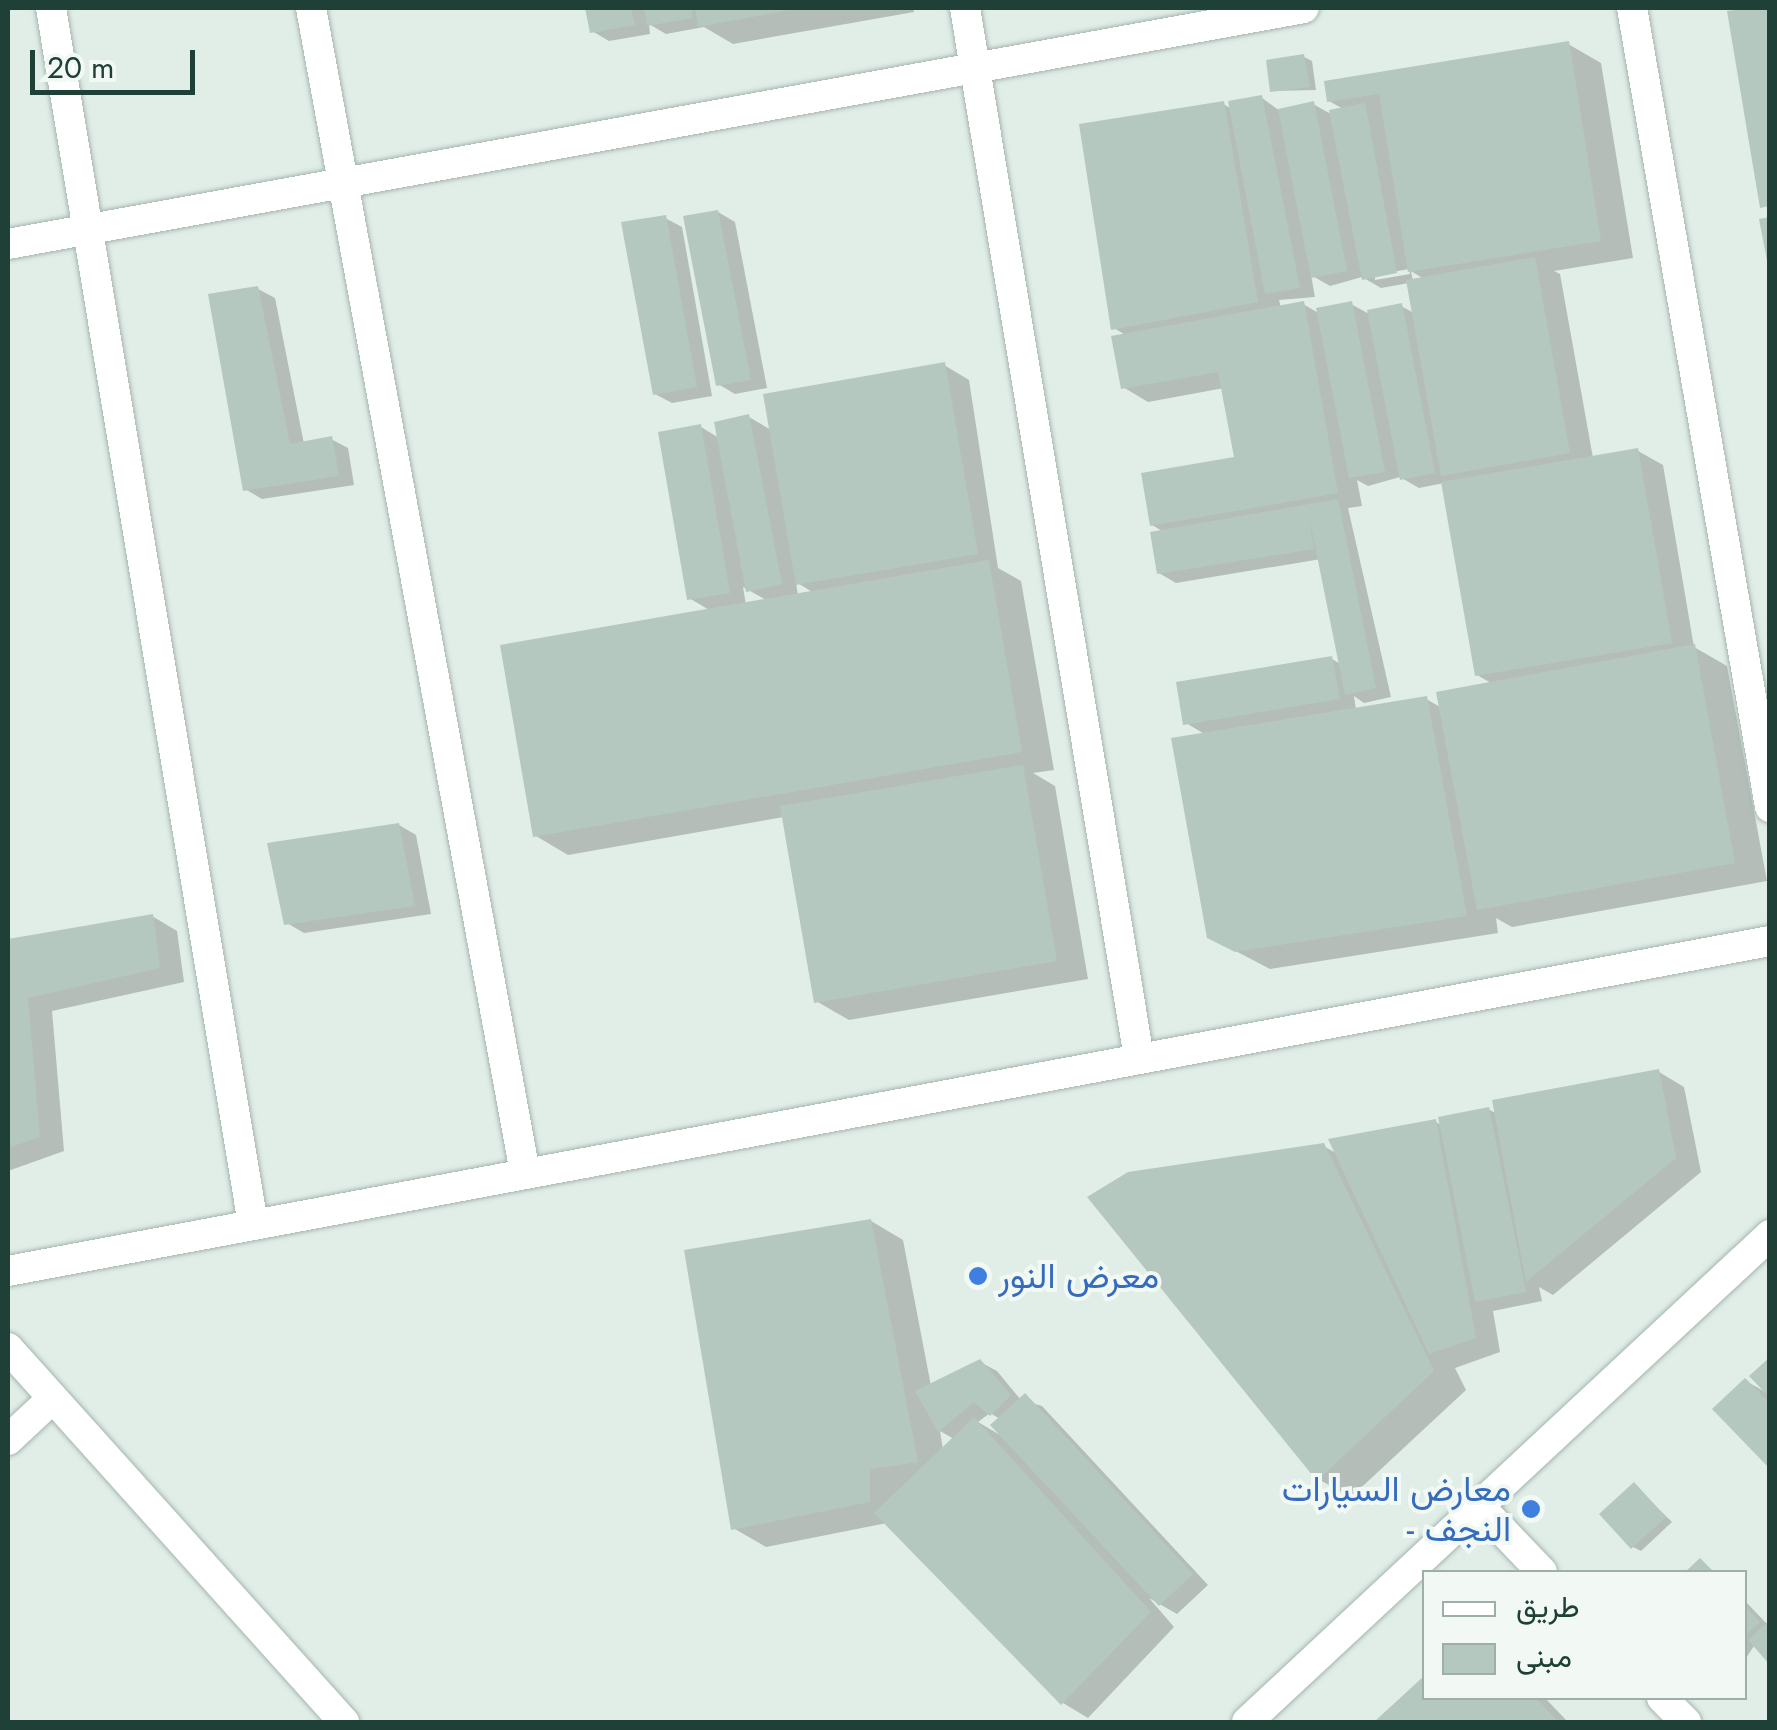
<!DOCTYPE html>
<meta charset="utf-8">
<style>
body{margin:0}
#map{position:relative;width:1777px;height:1730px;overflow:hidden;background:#e1ede7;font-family:Jost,Vazirmatn,sans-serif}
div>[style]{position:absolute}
.shadow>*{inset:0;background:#0003}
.building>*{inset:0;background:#b5c8c0}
.roads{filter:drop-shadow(0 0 2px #a3b6af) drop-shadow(0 0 2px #a3b6af)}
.minor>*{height:30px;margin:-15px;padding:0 15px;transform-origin:15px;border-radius:15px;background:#fff}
.dots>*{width:28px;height:28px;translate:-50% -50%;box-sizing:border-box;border:5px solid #f2f9f5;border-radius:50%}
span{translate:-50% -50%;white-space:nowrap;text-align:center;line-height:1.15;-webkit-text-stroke:8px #f2f9f5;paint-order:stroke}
.shop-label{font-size:35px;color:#366cbe}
.left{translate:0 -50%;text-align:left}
.right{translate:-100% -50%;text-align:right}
.frame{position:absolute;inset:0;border:10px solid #1f4037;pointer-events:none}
.legend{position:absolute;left:1422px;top:1570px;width:325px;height:130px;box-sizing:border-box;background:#f2f9f5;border:2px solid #9eafa9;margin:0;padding:12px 18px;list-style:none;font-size:30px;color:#1f4037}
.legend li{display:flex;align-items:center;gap:20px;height:50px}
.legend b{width:50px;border:2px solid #9eafa9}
.scale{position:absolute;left:30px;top:50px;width:165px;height:45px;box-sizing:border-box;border:5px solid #1f4037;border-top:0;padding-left:12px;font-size:30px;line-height:35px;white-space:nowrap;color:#1f4037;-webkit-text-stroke:8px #f2f9f5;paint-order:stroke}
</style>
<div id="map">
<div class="shadow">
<div style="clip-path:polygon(587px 8px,913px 8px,914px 12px,733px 44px,704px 27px,666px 34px,649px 24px,650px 34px,609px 41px,592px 31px)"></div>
<div style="clip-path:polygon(evenodd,1568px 44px,1601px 63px,1633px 258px,1554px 271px,1560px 274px,1593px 458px,1638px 451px,1663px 465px,1694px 647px,1727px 666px,1767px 881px,1512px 927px,1496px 918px,1498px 933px,1270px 969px,1209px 937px,1206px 735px,1186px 723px,1332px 659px,1342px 665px,1321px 559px,1176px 583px,1159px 573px,1164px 532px,1152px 525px,1237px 459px,1224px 388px,1148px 402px,1123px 387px,1127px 336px,1114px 328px,1223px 104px,1232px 109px,1262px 98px,1280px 111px,1313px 104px,1329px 113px,1345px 110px,1329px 101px,1568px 44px,1409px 269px,1410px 274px,1375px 280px,1375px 275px,1409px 269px,1568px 44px,1411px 271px,1424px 279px,1413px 281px,1411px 271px,1568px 44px,1311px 275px,1330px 286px,1362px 277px,1381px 288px,1409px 283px,1414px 313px,1401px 306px,1371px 315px,1351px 304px,1320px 314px,1303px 304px,1281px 308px,1279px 300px,1315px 297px,1311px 275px,1568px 44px,1400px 477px,1419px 488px,1444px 483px,1477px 675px,1493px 684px,1442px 708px,1426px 699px,1356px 710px,1354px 696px,1364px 703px,1391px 697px,1348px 508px,1362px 506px,1357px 480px,1368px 486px,1400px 477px)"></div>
<div style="clip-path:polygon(1304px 57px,1312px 61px,1316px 90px,1272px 91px)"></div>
<div style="clip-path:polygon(718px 212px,735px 222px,767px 388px,735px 394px,718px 384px)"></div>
<div style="clip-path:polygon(665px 218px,682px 227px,712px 396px,672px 403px,655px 394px)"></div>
<div style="clip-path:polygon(258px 289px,275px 298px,304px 444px,331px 439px,348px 448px,354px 485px,262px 499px,245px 489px)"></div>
<div style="clip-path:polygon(evenodd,944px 365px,969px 380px,998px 568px,1021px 581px,1054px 770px,1033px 773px,1055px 786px,1088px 979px,849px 1020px,816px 1001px,784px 817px,568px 855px,536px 836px,711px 611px,689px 598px,701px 427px,719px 438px,749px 417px,771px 430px,944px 365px,796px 582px,814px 593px,798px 596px,796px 582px,944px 365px,743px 587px,768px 601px,746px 605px,743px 587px)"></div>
<div style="clip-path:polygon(399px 825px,416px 835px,431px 914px,304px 933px,287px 923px)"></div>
<div style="clip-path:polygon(152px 916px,177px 931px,184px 982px,52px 1011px,64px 1151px,8px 1171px,8px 942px)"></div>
<div style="clip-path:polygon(1659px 1072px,1684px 1087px,1701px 1172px,1553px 1295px,1539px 1287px,1542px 1301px,1493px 1311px,1500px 1352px,1455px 1368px,1466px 1390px,1351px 1497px,1318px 1479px,1323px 1146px,1338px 1154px,1436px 1122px,1442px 1126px,1488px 1109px,1497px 1114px)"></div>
<div style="clip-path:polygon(evenodd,871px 1221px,903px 1240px,931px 1386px,980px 1362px,997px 1371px,1021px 1400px,1042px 1406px,1208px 1585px,1177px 1614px,1149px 1598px,1174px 1627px,1088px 1718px,1063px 1703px,887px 1523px,766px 1547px,733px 1528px,871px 1221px,990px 1413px,1000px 1419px,1000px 1435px,978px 1422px,990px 1413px,871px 1221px,940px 1431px,954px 1439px,943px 1450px,940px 1431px)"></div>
<div style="clip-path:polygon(1770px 1360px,1770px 1466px,1746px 1381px,1767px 1393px)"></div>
<div style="clip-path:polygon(1634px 1485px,1672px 1522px,1641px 1551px,1633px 1547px)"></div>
<div style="clip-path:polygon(1744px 1600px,1768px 1625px,1744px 1661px)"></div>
<div style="clip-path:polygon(1424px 1680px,1424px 1698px,1545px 1698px,1568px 1722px,1378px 1722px)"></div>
</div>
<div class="building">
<div style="clip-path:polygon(585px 8px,631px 8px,635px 25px,590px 33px)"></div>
<div style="clip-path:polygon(644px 8px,691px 8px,693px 18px,647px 26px)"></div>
<div style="clip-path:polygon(695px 8px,795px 8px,795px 9px,698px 27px)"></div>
<div style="clip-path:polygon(1749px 8px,1770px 8px,1770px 206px,1760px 208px,1727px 11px)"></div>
<div style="clip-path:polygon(1569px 41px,1601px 241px,1408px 272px,1379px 94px,1327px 102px,1324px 81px)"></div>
<div style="clip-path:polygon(1304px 54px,1310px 87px,1270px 92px,1266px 60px)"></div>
<div style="clip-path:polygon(1262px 95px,1300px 288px,1265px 294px,1228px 101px)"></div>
<div style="clip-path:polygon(1224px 101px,1258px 302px,1111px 330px,1079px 124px)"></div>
<div style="clip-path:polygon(1314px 101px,1347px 271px,1311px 278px,1278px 109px)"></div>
<div style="clip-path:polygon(1365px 103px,1397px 273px,1362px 280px,1329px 110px)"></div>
<div style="clip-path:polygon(718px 210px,751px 380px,716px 386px,683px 216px)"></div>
<div style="clip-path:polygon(666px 215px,697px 387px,653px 395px,621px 222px)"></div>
<div style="clip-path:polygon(1770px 217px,1770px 265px,1768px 266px,1759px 219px)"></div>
<div style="clip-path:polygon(1535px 257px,1570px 453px,1441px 476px,1406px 280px)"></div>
<div style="clip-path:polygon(258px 286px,290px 444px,332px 436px,339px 476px,243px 491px,208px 294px)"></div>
<div style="clip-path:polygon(1304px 301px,1338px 493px,1150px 526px,1141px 473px,1234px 457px,1218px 372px,1121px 389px,1111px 336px)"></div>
<div style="clip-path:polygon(1352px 301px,1385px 472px,1349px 478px,1316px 308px)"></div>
<div style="clip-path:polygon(1402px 303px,1435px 473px,1400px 480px,1367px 310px)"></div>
<div style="clip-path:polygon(945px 362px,978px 554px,796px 585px,763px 394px)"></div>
<div style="clip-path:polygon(749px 414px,782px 584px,746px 592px,714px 422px)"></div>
<div style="clip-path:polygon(701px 424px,730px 593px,687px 600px,658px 432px)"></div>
<div style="clip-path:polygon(1638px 448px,1672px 643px,1475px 676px,1441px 482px)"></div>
<div style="clip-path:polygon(1338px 499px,1376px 688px,1345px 695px,1308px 511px,1314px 549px,1157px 574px,1150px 532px)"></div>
<div style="clip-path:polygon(989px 560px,1022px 752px,533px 837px,500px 645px)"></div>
<div style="clip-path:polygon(1695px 644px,1735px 863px,1477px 910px,1436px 692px)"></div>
<div style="clip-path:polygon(1332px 656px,1340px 699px,1183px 725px,1176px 682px)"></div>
<div style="clip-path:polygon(1427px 696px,1467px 916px,1235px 952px,1207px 938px,1171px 738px)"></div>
<div style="clip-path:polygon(1023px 765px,1057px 961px,814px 1003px,780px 806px)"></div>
<div style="clip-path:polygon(399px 823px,415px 906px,284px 925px,267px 843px)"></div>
<div style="clip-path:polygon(153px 914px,160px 968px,28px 998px,40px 1137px,8px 1148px,8px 939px)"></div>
<div style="clip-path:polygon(1659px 1069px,1676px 1158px,1526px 1282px,1492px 1100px)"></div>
<div style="clip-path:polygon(1489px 1107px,1526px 1292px,1475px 1302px,1438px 1117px)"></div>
<div style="clip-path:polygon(1436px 1119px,1476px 1338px,1429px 1354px,1328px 1139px)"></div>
<div style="clip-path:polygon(1324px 1143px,1434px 1371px,1317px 1481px,1087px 1197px,1128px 1172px)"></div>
<div style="clip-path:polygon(871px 1219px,918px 1462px,870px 1469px,870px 1502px,731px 1530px,684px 1250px)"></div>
<div style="clip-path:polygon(1770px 1357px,1770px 1398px,1749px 1376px)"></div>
<div style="clip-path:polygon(980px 1359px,1011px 1395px,990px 1416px,974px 1402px,938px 1432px,915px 1391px)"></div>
<div style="clip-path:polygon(1745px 1378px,1770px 1403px,1770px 1469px,1712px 1409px)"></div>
<div style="clip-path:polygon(1025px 1393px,1193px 1574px,1159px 1606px,990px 1425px)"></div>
<div style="clip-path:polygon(974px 1417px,1151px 1612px,1061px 1705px,874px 1513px)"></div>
<div style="clip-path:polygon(1634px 1482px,1666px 1517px,1631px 1549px,1599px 1514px)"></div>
<div style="clip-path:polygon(1700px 1558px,1714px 1572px,1685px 1572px)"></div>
<div style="clip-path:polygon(1744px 1605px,1760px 1622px,1744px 1636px)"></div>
<div style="clip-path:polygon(1770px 1620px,1770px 1665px,1748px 1640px)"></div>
<div style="clip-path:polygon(1424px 1676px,1424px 1698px,1536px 1698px,1559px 1722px,1374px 1722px)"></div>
</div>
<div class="roads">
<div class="minor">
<div style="left:51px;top:8px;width:1233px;rotate:80.57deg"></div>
<div style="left:311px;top:8px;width:1184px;rotate:79.59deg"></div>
<div style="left:965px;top:8px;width:1064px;rotate:80.59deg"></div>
<div style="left:1632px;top:8px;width:811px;rotate:80.2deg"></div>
<div style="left:8px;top:244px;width:1317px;rotate:-10.32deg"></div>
<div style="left:8px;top:1271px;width:1793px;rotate:-10.61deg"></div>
<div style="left:8px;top:1348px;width:503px;rotate:48.06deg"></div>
<div style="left:8px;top:1440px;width:60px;rotate:-43deg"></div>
<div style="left:1479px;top:1506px;width:91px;rotate:46.3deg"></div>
<div style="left:1662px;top:1698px;width:34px;rotate:45deg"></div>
<div style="left:1247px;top:1722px;width:715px;rotate:-42.96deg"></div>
</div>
</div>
<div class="dots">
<div style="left:978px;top:1276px;background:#3f7fe0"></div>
<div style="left:1531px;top:1509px;background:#3f7fe0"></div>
</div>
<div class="shop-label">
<span class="left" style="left:998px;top:1276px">معرض النور</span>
<span class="right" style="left:1511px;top:1509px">معارض السيارات<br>- النجف</span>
</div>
<div class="frame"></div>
<ul class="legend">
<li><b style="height:12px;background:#fff"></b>طريق</li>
<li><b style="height:28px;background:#b5c8c0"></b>مبنى</li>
</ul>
<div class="scale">20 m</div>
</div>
